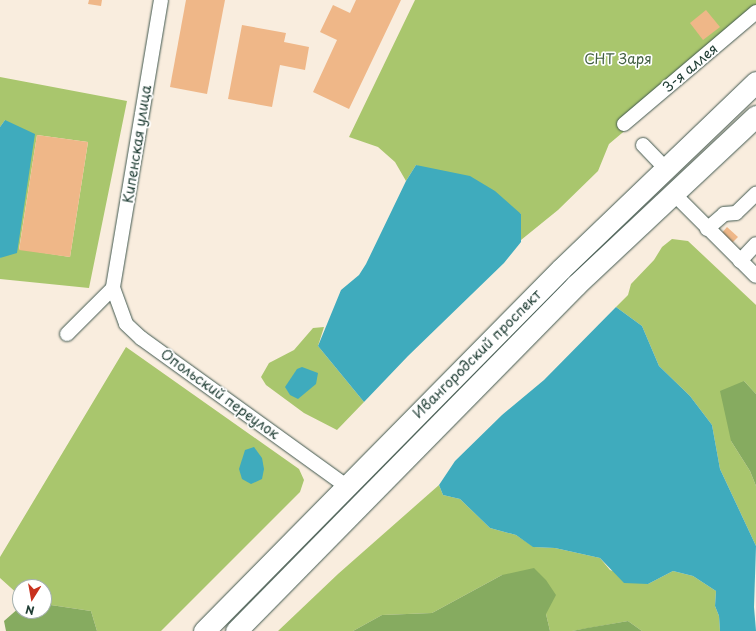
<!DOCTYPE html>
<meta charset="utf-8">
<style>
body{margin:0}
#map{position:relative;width:756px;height:631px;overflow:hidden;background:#f9edde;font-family:"Playpen Sans",sans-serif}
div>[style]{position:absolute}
.green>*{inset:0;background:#a9c66d}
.forest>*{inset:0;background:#86ab60}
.water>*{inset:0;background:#3fabbd}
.building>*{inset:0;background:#efb788}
.roads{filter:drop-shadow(0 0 1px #40574e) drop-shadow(0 0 1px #40574e)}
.minor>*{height:14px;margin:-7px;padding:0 7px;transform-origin:7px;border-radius:7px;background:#fff}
.highway>*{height:21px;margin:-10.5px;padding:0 10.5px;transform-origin:10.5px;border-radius:10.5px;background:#fff}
span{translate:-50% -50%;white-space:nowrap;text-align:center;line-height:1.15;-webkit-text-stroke:3.5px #fff;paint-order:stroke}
.park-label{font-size:14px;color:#425f42}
.street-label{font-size:14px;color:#1f3d34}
.north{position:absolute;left:12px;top:579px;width:40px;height:40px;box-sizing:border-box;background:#fff;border:1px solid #a5b1ae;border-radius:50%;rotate:191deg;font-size:11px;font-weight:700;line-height:16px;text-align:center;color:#1f3d34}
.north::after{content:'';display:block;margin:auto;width:14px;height:18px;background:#c8321e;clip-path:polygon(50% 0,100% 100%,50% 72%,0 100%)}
</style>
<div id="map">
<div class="green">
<div style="clip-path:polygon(415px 0,756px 0,756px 20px,609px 144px,598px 171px,558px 210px,521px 240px,521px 214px,416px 165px,406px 181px,395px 162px,378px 147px,349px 137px)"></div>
<div style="clip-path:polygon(evenodd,0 77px,127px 101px,89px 288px,0 279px,0 258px,4px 255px,5px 120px,0 127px,0 77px,37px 135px,88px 142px,70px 257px,19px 249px,37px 135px)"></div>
<div style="clip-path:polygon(672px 239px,688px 241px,756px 305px,756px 394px,744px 381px,731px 441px,750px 471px,756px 486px,756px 546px,720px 469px,712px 425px,690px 396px,659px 366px,642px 326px,616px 307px,628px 295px,631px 284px,654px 260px,662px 247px)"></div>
<div style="clip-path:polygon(324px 327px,318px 346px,364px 402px,337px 430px,304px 413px,266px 385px,261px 377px,269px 363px,294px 350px,313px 328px)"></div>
<div style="clip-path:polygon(126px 347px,299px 469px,304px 480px,300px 492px,161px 631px,97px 631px,91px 611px,44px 604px,44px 587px,20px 587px,20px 596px,0 578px,0 557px)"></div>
<div style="clip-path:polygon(439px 485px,443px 495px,460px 499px,490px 528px,516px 535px,534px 547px,555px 548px,600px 558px,610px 570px,648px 584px,673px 571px,693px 576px,716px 591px,715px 606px,719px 616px,720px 631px,642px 631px,628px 621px,572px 631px,550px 631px,546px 614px,502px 575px,432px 613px,382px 615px,353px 631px,278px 631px,338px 574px)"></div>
</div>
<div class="forest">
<div style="clip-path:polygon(744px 381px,756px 394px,756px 486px,750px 471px,731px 441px,720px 391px)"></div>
<div style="clip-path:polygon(534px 568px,546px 580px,556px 595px,546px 614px,550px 631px,353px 631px,382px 615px,432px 613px,502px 575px)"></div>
<div style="clip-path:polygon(44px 604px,91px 611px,97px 631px,6px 631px,4px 621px,20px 607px,20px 611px,44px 611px)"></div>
<div style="clip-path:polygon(628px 621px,642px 631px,572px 631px,587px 628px)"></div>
</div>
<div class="water">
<div style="clip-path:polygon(5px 120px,35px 134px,17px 253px,0 258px,0 127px)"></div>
<div style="clip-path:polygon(416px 165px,470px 176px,495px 191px,521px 214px,521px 242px,504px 263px,408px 356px,364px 402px,318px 346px,341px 290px,359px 275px,366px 264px,406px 181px)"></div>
<div style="clip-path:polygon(616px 307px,642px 326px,659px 366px,690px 396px,712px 425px,720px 469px,756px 546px,754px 607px,756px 631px,720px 631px,719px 616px,715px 606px,716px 591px,693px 576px,673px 571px,648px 584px,624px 583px,600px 558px,555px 548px,533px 547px,516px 535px,490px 528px,460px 499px,443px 495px,439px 485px,455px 461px,502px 415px,544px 380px)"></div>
<div style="clip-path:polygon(302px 367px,318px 373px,316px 384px,298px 399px,290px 395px,285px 387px,297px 369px)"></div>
<div style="clip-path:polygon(254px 447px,262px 458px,264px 469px,262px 479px,251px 484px,242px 479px,239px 469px,245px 450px)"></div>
</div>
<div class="building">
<div style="clip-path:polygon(89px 0,102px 0,101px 6px,88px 4px)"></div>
<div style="clip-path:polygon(186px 0,225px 0,207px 94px,170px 87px)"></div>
<div style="clip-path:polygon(356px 0,401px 0,349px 109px,313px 92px,337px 40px,320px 32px,333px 5px,350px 13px)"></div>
<div style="clip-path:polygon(706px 10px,720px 27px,703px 40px,690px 23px)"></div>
<div style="clip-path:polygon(242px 25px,286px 33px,284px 42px,309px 47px,305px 70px,280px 65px,272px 107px,228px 99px)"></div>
<div style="clip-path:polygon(37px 135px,88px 142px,70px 257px,19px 250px)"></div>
<div style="clip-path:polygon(727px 227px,738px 237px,731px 244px,721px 234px)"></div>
</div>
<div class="roads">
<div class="minor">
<div style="left:161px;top:0;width:292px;rotate:99.5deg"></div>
<div style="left:113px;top:288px;width:38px;rotate:70deg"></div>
<div style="left:126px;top:324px;width:21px;rotate:43deg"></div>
<div style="left:141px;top:338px;width:253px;rotate:35.8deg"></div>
<div style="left:624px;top:124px;width:173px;rotate:-40.3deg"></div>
<div style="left:643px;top:145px;width:32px;rotate:46deg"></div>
<div style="left:673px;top:193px;width:117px;rotate:45deg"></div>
<div style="left:707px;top:229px;width:23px;rotate:-41deg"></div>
<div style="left:724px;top:214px;width:12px;rotate:-5deg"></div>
<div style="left:736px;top:213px;width:28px;rotate:-44deg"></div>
<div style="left:740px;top:261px;width:23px;rotate:-47deg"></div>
<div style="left:67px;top:334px;width:65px;rotate:-45deg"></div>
</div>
<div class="highway">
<div style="left:204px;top:631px;width:508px;rotate:-45.4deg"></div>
<div style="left:561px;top:269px;width:270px;rotate:-43.8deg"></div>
<div style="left:236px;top:631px;width:485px;rotate:-45.5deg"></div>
<div style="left:576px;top:285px;width:247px;rotate:-43.2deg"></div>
</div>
</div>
<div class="park-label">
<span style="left:618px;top:59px">СНТ Заря</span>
</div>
<div class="street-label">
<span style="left:690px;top:68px;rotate:-40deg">3-я аллея</span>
<span style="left:137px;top:144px;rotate:-81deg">Кипенская улица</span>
<span style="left:477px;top:354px;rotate:-45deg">Ивангородский проспект</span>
<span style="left:220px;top:394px;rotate:36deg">Опольский переулок</span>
</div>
<div class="north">N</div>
</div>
